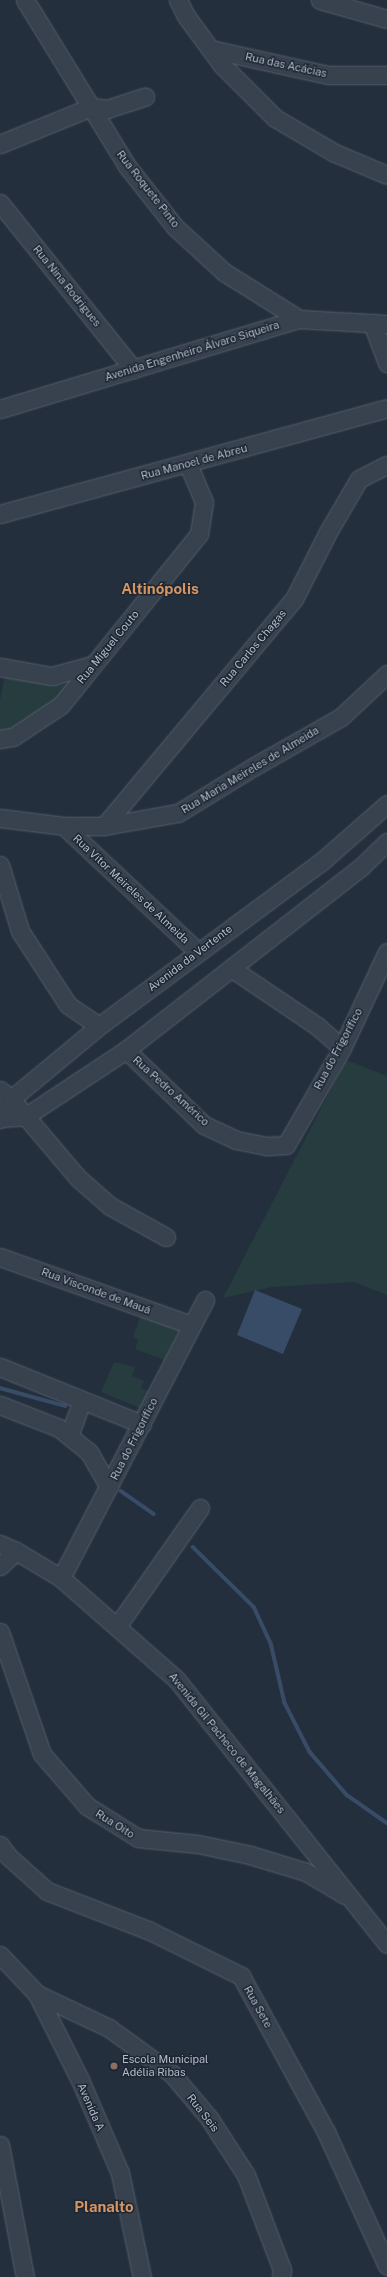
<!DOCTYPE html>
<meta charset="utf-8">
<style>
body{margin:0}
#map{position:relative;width:387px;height:2277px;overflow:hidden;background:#242f3e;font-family:"Public Sans",sans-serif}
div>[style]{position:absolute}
.green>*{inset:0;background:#263c3f}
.water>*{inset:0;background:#394c67}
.stream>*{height:3.5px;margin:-1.75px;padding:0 1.75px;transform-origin:1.75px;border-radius:1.75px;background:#394c67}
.roads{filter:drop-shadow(0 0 1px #565f6c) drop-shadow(0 0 1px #565f6c)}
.minor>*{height:17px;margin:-8.5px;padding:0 8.5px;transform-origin:8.5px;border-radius:8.5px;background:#38414e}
.dots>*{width:11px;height:11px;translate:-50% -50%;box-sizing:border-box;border:2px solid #1d2633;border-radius:50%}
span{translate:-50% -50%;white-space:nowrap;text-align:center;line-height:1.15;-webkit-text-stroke:3px #1d2633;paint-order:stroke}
.street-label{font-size:11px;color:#b4bcc9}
.poi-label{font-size:11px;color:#b4bcc9}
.left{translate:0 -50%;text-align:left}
.district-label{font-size:15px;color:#d59563;font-weight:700}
</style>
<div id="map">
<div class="green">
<div style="clip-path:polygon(5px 675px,66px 685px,77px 676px,59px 703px,0 735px,0 700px)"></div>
<div style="clip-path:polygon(346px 1060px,387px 1076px,387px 1295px,354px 1282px,272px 1287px,223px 1298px)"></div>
<div style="clip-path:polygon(142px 1312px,181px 1326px,165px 1360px,135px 1349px,138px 1340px,133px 1337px)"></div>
<div style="clip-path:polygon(114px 1362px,135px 1367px,132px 1376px,144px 1381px,141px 1388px,150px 1392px,142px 1409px,101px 1392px)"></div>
</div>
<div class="water">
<div style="clip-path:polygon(255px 1290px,302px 1309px,283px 1354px,237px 1335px)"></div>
</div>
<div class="stream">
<div style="left:0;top:1388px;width:68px;rotate:15.3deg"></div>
<div style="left:121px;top:1491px;width:40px;rotate:34.9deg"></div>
<div style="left:193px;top:1547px;width:86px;rotate:44.5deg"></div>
<div style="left:254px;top:1607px;width:40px;rotate:65deg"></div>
<div style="left:271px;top:1643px;width:62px;rotate:76.9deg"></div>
<div style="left:285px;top:1703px;width:55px;rotate:63deg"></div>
<div style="left:310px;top:1752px;width:57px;rotate:49.3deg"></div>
<div style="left:347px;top:1795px;width:49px;rotate:35deg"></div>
</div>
<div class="roads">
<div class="minor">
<div style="left:25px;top:0;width:195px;rotate:58.4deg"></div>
<div style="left:127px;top:166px;width:78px;rotate:51.8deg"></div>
<div style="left:175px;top:227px;width:67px;rotate:42.6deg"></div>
<div style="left:224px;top:272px;width:89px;rotate:32.1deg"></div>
<div style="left:178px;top:0;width:18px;rotate:63deg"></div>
<div style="left:186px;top:16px;width:61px;rotate:53.7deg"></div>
<div style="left:222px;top:65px;width:75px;rotate:45deg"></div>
<div style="left:275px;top:118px;width:69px;rotate:30.3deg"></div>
<div style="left:335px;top:153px;width:56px;rotate:22.9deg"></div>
<div style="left:320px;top:0;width:70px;rotate:15.8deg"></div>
<div style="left:210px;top:49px;width:121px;rotate:12.4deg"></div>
<div style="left:328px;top:75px;width:59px"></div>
<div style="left:0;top:144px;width:98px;rotate:-22.1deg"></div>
<div style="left:91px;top:107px;width:16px;rotate:7deg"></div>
<div style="left:107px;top:109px;width:40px;rotate:-18deg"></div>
<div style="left:0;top:203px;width:213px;rotate:51.3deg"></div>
<div style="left:372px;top:323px;width:43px;rotate:69.4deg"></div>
<div style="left:0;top:409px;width:312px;rotate:-16.8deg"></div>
<div style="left:299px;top:319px;width:88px;rotate:3.3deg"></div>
<div style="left:0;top:514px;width:401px;rotate:-15.3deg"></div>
<div style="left:0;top:667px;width:53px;rotate:9.8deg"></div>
<div style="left:52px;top:676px;width:41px;rotate:-15.4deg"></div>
<div style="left:0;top:739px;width:13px;rotate:-9deg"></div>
<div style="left:13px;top:737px;width:58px;rotate:-33.7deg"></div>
<div style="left:61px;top:705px;width:220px;rotate:-51.1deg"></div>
<div style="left:199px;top:534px;width:32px;rotate:-81deg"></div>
<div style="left:204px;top:502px;width:41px;rotate:-112.8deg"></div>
<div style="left:0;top:818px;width:64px;rotate:7.1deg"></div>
<div style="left:64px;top:826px;width:40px"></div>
<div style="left:104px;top:826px;width:75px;rotate:-10deg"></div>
<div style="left:178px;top:813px;width:88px;rotate:-31.5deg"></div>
<div style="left:253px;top:767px;width:101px;rotate:-29.6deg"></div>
<div style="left:341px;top:717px;width:63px;rotate:-43.1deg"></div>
<div style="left:64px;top:826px;width:184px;rotate:43.2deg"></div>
<div style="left:104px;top:826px;width:296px;rotate:-50.1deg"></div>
<div style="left:294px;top:599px;width:75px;rotate:-63.1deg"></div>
<div style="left:328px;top:532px;width:61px;rotate:-59.7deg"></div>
<div style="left:359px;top:479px;width:31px;rotate:-27deg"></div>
<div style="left:0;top:865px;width:69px;rotate:73.1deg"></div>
<div style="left:20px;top:931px;width:88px;rotate:57deg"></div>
<div style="left:68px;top:1005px;width:37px;rotate:34deg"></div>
<div style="left:231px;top:968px;width:104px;rotate:34deg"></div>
<div style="left:317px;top:1026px;width:33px;rotate:41deg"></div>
<div style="left:126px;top:1050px;width:108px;rotate:43.9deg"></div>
<div style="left:204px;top:1125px;width:35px;rotate:25deg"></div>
<div style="left:236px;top:1140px;width:33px;rotate:11deg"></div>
<div style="left:268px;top:1146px;width:18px;rotate:-3deg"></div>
<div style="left:286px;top:1145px;width:112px;rotate:-60deg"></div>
<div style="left:342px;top:1048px;width:106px;rotate:-64.9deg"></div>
<div style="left:0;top:1090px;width:14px;rotate:39deg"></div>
<div style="left:11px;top:1099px;width:104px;rotate:49.7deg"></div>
<div style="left:78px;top:1178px;width:43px;rotate:41.2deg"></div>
<div style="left:110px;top:1206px;width:64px;rotate:29deg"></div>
<div style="left:0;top:1118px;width:26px;rotate:-4deg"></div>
<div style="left:26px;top:1116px;width:120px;rotate:-33.4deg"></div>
<div style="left:126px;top:1050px;width:299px;rotate:-37.9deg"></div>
<div style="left:362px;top:866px;width:35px;rotate:-44deg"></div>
<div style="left:0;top:1119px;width:23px;rotate:-61deg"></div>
<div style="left:11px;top:1099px;width:114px;rotate:-39.7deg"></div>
<div style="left:99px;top:1026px;width:276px;rotate:-36.5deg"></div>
<div style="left:321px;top:862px;width:88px;rotate:-41.3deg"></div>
<div style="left:0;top:1257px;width:203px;rotate:19.6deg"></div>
<div style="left:0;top:1367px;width:153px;rotate:21.9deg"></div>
<div style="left:0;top:1405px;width:63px;rotate:21.3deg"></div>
<div style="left:59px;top:1428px;width:38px;rotate:39deg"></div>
<div style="left:89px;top:1452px;width:40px;rotate:60.3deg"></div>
<div style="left:69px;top:1436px;width:38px;rotate:-70deg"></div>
<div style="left:0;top:1544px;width:17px;rotate:24deg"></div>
<div style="left:16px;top:1551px;width:52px;rotate:31deg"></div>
<div style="left:61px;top:1578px;width:154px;rotate:41.3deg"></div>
<div style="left:177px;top:1680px;width:337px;rotate:51.5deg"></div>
<div style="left:0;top:1566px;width:22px;rotate:-43deg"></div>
<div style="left:61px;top:1578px;width:313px;rotate:-62.6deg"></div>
<div style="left:118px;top:1625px;width:143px;rotate:-55deg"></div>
<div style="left:0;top:1632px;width:129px;rotate:71deg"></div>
<div style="left:42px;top:1754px;width:69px;rotate:49.1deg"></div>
<div style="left:87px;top:1806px;width:60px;rotate:32.1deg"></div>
<div style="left:138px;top:1838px;width:60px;rotate:5.7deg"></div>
<div style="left:198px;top:1844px;width:53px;rotate:11.9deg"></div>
<div style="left:250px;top:1855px;width:59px;rotate:16.9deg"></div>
<div style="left:306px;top:1872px;width:45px;rotate:30.5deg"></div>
<div style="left:0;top:1845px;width:14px;rotate:54deg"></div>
<div style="left:8px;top:1856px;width:52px;rotate:41.9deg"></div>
<div style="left:47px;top:1891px;width:110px;rotate:21.2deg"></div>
<div style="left:150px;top:1931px;width:102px;rotate:26.3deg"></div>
<div style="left:241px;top:1976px;width:178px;rotate:61.4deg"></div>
<div style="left:326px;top:2132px;width:147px;rotate:65.5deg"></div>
<div style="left:0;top:1955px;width:54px;rotate:46.5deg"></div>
<div style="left:37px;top:1994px;width:96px;rotate:63.4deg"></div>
<div style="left:80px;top:2080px;width:101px;rotate:66.7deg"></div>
<div style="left:120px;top:2173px;width:106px;rotate:78.1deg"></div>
<div style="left:37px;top:1994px;width:80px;rotate:25.3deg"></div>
<div style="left:109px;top:2028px;width:78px;rotate:36.1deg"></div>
<div style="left:172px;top:2074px;width:57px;rotate:49.9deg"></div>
<div style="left:209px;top:2118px;width:68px;rotate:57deg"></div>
<div style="left:246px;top:2175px;width:102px;rotate:69.2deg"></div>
<div style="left:282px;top:2270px;width:7px;rotate:98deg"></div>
<div style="left:0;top:2145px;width:134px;rotate:79.3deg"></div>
</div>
</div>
<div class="dots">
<div style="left:114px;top:2066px;background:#8d6e63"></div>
</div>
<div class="street-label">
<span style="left:286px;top:65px;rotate:12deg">Rua das Acácias</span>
<span style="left:148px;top:189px;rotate:52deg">Rua Roquete Pinto</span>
<span style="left:67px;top:286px;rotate:51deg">Rua Nina Rodrigues</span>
<span style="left:192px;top:351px;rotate:-17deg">Avenida Engenheiro Álvaro Siqueira</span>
<span style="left:194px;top:462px;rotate:-15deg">Rua Manoel de Abreu</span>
<span style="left:108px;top:647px;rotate:-51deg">Rua Miguel Couto</span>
<span style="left:253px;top:648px;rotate:-50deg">Rua Carlos Chagas</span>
<span style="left:250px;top:770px;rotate:-31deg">Rua Maria Meireles de Almeida</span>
<span style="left:131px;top:889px;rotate:43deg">Rua Vitor Meireles de Almeida</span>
<span style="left:190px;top:958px;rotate:-37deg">Avenida da Vertente</span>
<span style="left:338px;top:1049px;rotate:-62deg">Rua do Frigorífico</span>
<span style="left:171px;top:1091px;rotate:42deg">Rua Pedro Américo</span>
<span style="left:96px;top:1291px;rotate:20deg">Rua Visconde de Mauá</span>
<span style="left:134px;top:1439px;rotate:-63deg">Rua do Frigorífico</span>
<span style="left:227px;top:1743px;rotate:51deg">Avenida Gil Pacheco de Magalhães</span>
<span style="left:115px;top:1824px;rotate:32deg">Rua Oito</span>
<span style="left:258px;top:2007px;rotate:61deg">Rua Sete</span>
<span style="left:91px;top:2107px;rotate:66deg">Avenida A</span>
<span style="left:203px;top:2113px;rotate:52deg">Rua Seis</span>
</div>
<div class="poi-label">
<span class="left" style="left:122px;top:2066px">Escola Municipal<br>Adélia Ribas</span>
</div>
<div class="district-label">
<span style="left:160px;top:589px">Altinópolis</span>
<span style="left:104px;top:2207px">Planalto</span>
</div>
</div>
